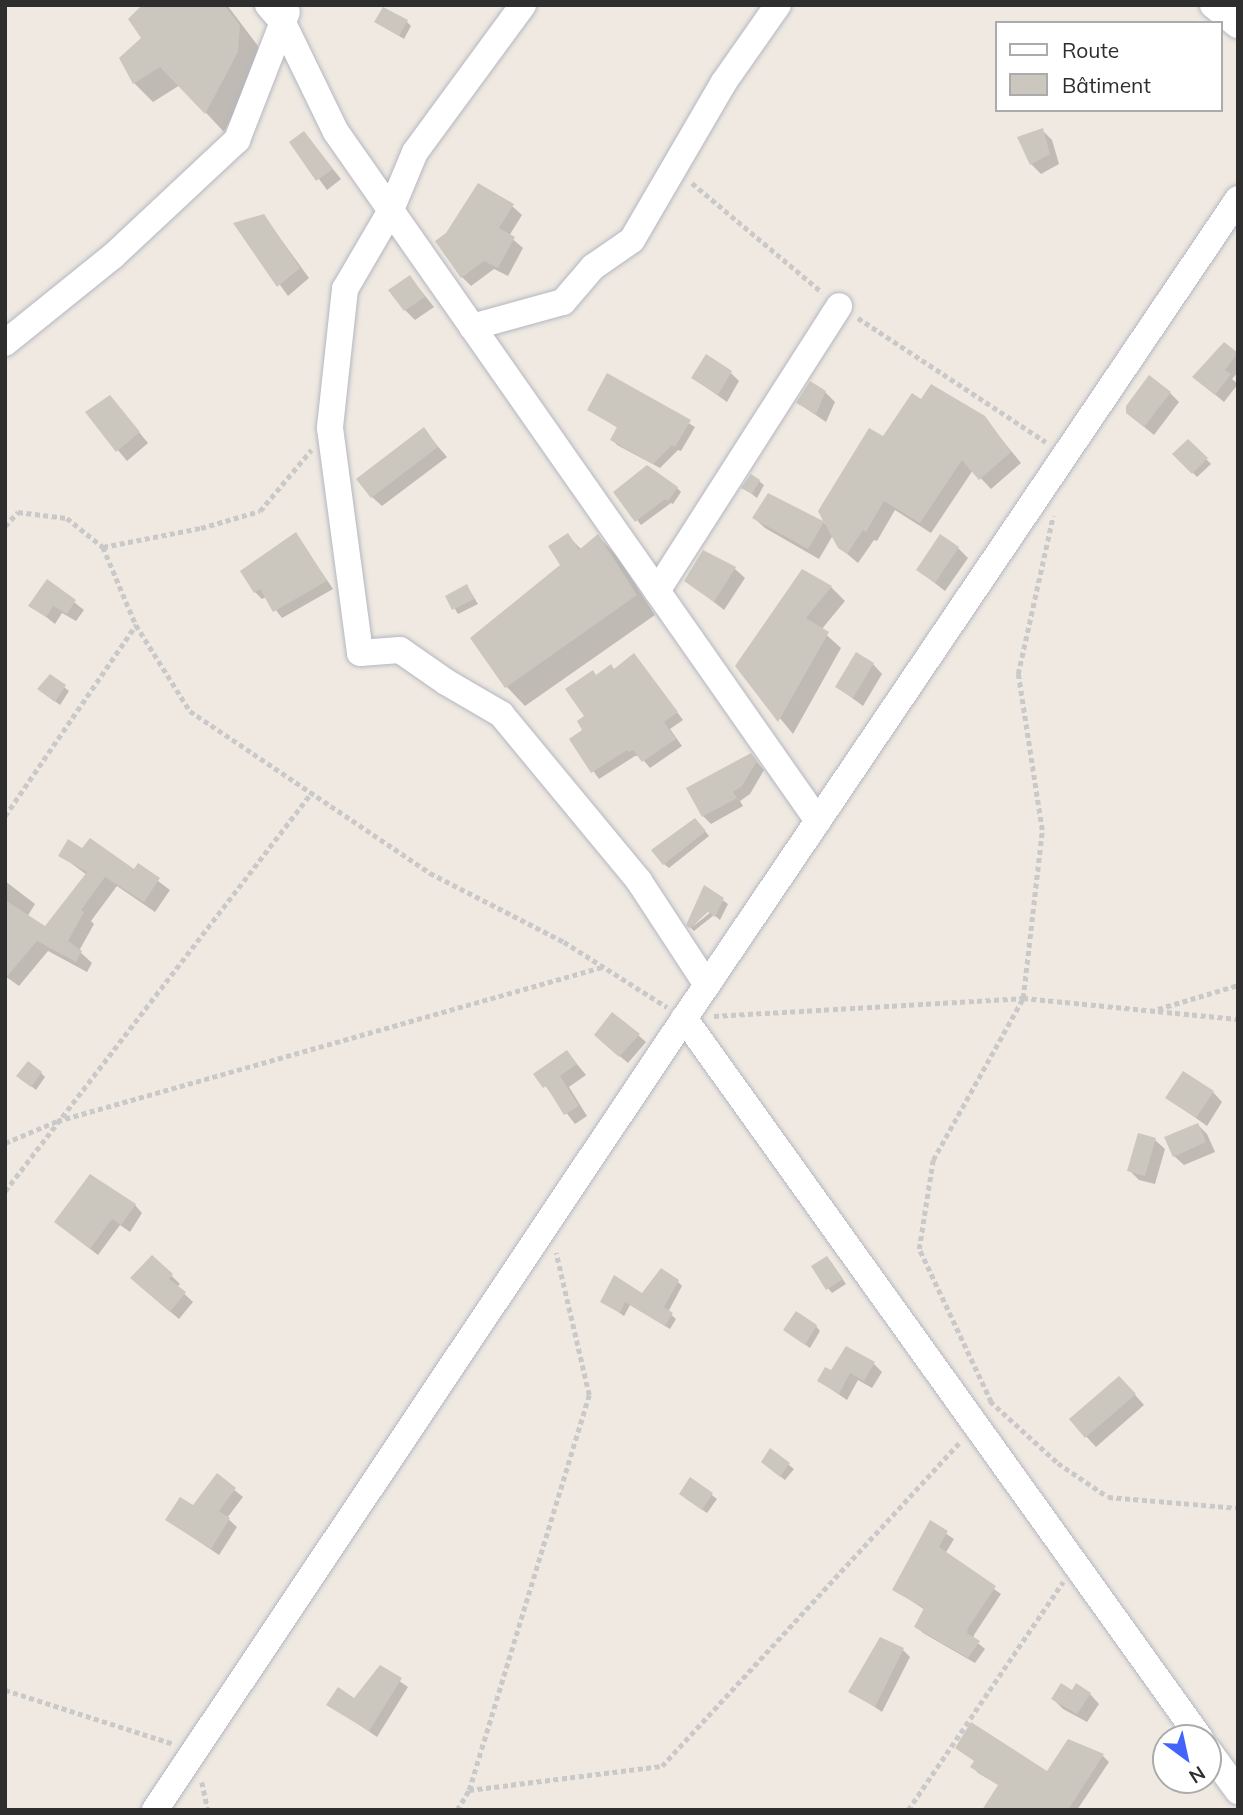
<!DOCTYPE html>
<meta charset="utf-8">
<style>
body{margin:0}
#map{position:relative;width:1243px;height:1815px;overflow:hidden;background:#efe9e1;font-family:Mulish,sans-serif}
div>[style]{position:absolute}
.shadow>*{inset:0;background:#0003}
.building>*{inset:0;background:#cbc7bf}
.path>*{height:4.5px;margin-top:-2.25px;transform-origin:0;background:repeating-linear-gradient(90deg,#c9c9c9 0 5px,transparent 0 8.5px)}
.roads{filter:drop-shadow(0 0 2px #b4b7c1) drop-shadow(0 0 2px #b4b7c1)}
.minor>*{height:26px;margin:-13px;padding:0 13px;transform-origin:13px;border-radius:13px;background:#fff}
span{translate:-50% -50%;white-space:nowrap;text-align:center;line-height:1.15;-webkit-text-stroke:5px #fff;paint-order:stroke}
.frame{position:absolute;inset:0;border:7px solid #2e2e2e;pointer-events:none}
.legend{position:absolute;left:995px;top:21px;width:228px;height:91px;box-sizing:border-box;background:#fff;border:2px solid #ababab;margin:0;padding:9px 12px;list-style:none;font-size:21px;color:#2e2e2e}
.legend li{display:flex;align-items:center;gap:14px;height:35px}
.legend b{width:35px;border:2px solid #ababab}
.north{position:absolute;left:1152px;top:1724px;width:70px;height:70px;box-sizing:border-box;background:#fff;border:2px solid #ababab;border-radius:50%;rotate:147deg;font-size:19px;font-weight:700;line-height:28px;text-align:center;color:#2e2e2e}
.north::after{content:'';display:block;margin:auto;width:24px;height:32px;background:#4264fb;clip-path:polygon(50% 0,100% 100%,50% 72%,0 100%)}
</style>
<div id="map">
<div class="shadow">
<div style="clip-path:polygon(145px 5px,227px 5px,258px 46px,256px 71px,224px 132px,180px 85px,153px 102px,134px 83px,144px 39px)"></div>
<div style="clip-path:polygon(376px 22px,407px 22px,411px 26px,404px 39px)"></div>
<div style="clip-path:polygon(1042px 130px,1052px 140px,1059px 164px,1041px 174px,1031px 164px)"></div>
<div style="clip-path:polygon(304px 133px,341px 179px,327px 190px,292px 142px)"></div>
<div style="clip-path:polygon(512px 206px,522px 215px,509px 236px,523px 248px,508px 276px,494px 269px,471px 286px,462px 277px)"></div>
<div style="clip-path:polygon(264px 216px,309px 278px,288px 296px,236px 224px)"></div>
<div style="clip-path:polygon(410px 277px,434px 307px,415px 320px,405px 310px)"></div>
<div style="clip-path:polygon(1224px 345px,1238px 355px,1238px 372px,1232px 379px,1238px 384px,1224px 402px,1194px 377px)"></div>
<div style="clip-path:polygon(731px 373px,739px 381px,727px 402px,693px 378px)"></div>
<div style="clip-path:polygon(608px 375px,695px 427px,681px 451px,678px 450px,660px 468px,617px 445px,612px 439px,618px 428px,589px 410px)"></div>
<div style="clip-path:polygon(825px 392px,835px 402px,826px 422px,798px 403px)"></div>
<div style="clip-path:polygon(1170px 393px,1179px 402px,1154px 435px,1127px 413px)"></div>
<div style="clip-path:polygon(110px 397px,148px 443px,127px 461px,87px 413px)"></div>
<div style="clip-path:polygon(922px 401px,984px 418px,1021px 463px,991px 489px,973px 470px,931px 533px,895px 510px,877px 541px,874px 540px,858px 563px,839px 547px,833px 535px,819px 559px,765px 528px,754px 518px,769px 495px,828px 525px,884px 438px)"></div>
<div style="clip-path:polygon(424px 430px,447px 457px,382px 506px,372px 497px)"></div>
<div style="clip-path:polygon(1188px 441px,1211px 464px,1197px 477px,1175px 454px)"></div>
<div style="clip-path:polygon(759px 481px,764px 485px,757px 498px,744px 488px)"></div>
<div style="clip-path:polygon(677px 488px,681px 492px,673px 504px,671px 503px,641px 525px,615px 492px)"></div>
<div style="clip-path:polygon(296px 534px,333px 589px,282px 618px,266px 597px,262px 599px,255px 592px)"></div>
<div style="clip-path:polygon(568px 536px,582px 550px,598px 536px,617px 556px,655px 615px,525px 706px,506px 686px,563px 565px)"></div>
<div style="clip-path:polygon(958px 548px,968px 558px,945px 591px,918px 570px)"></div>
<div style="clip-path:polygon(704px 553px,735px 569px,745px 578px,724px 610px,687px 581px)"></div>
<div style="clip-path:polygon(803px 571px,831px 587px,845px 601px,821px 630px,841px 648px,793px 734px,737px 666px)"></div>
<div style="clip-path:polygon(47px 581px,84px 610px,76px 621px,62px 613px,55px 624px,31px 605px)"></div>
<div style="clip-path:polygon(467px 586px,478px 604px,458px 614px,447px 596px)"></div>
<div style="clip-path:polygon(640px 663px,683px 720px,670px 729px,682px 746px,650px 768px,640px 756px,635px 756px,599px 779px,571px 740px,585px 730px,597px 677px)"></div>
<div style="clip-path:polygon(873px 664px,882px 674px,863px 706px,837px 687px)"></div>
<div style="clip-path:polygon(50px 676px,69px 691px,60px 705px,44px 693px)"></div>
<div style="clip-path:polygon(751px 755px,764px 770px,750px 794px,740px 801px,743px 806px,711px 824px,703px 816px)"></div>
<div style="clip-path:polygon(700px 825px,709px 836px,669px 868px,664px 864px)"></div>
<div style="clip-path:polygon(83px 850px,134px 872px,138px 866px,170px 890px,155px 912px,117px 886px,91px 921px,94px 924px,79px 951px,92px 963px,87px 972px,48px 951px,19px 986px,5px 976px,5px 881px,35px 904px,27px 917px,45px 929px,87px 875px,60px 855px)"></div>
<div style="clip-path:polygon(705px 887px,728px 904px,720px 920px,714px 915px,694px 931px,691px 928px,716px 908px,714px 905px,691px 928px,688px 925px)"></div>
<div style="clip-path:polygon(638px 1035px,646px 1042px,628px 1063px,603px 1042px)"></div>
<div style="clip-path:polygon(567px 1052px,586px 1075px,569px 1087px,587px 1116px,575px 1124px,536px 1074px)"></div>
<div style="clip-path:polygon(41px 1073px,45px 1077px,36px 1090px,23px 1080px)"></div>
<div style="clip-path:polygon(1213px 1092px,1222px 1102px,1207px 1126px,1168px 1098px)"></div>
<div style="clip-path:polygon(1198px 1125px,1207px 1134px,1215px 1152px,1184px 1165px,1174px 1156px)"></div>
<div style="clip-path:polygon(1155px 1140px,1165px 1149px,1155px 1184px,1139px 1180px,1129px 1170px)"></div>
<div style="clip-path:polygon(135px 1205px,142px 1213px,130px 1232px,120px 1225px,98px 1255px,56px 1222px)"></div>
<div style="clip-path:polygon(152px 1257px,180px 1284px,177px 1287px,193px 1302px,179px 1319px,140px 1286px)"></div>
<div style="clip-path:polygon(831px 1262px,846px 1284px,832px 1293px,828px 1288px)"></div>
<div style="clip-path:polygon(678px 1282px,682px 1286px,668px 1312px,676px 1319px,670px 1329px,630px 1305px,624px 1316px,602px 1301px,643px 1296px)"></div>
<div style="clip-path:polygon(816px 1326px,820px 1331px,810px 1348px,785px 1330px)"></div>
<div style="clip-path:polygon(874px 1364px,882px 1372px,872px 1388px,858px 1380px,847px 1400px,819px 1381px,832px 1372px)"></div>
<div style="clip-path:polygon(1129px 1388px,1144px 1405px,1096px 1447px,1071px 1420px)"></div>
<div style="clip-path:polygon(770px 1450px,794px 1469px,785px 1480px,767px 1466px)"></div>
<div style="clip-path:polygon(217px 1476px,243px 1497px,227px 1518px,237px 1527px,219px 1555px,167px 1520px,194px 1508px)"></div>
<div style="clip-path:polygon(691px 1479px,717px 1499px,707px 1513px,685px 1498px)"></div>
<div style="clip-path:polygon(930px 1523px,954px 1539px,945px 1554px,1001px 1594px,974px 1635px,973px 1639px,985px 1649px,975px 1663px,923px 1633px,916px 1626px,925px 1610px,894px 1589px)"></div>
<div style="clip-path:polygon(903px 1650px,910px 1657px,882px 1712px,851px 1691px)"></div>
<div style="clip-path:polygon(380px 1668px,408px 1687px,377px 1737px,329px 1704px,354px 1700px)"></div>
<div style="clip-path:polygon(1072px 1692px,1090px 1694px,1099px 1704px,1087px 1722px,1063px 1709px,1053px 1699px)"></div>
<div style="clip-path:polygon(1069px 1741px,1103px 1756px,1109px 1762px,1077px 1810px,1054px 1810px,1000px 1786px,978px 1773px,973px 1767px,976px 1762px,957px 1748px,1047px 1774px)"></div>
</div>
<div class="building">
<div style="clip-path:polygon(142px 5px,224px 5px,240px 25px,238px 52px,205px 114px,160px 67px,133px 84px,119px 58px,141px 38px,128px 19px)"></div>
<div style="clip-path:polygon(383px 7px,408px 20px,399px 36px,374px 22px)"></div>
<div style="clip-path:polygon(1043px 128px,1050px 154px,1030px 165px,1017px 137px)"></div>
<div style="clip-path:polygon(304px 131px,333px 169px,316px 181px,289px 142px)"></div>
<div style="clip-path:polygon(478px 183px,514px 204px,499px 228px,515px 237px,498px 268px,484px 261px,461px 278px,435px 241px,446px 233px)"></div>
<div style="clip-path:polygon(264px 214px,300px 268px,277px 287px,233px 223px)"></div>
<div style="clip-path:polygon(410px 275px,425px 297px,404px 311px,388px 290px)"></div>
<div style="clip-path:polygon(1224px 342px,1238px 353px,1225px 370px,1231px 374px,1215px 395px,1192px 377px)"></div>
<div style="clip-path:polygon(706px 354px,732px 371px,718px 395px,691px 378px)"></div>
<div style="clip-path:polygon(607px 373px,691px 420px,675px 447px,672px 445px,653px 464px,610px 440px,617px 427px,587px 410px)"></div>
<div style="clip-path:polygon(1149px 375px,1171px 392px,1144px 427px,1126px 413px,1126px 406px)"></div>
<div style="clip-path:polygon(810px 381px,826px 391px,816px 414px,796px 403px)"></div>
<div style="clip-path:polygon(931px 384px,985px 416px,1011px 452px,979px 480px,962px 460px,920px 523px,884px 501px,866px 532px,863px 530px,847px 554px,838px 548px,824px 522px,808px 549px,752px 518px,768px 493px,823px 521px,818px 511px,869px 428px,883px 436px,912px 393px,921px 399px)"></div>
<div style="clip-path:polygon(110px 395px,140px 432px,116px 452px,85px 412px)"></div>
<div style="clip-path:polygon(424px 427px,438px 447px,371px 498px,356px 479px)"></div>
<div style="clip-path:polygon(1188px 439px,1208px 458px,1192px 474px,1172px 454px)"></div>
<div style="clip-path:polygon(647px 465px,678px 487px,668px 501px,665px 499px,635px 522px,613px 492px)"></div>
<div style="clip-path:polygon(751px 474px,760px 480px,752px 494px,741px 488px)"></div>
<div style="clip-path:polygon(296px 532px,327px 581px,273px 612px,260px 589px,254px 593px,240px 571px)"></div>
<div style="clip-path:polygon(568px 533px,579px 550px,598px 534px,637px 595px,505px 688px,470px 638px,560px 565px,548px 546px)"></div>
<div style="clip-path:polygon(940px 534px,959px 547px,935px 583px,916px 570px)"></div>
<div style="clip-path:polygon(703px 550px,736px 567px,714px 602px,684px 581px)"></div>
<div style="clip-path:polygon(802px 569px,832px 586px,806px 618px,829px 632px,778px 722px,735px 666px)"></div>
<div style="clip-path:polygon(47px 579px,76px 600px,67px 614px,53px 606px,46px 617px,28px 606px)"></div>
<div style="clip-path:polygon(467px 584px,474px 599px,452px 610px,445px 596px)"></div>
<div style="clip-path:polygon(856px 652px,874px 663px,853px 698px,835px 687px)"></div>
<div style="clip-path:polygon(634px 653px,678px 712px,664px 722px,676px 739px,642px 762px,633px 750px,629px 752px,627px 750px,591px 773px,569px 739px,582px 730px,577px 721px,584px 716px,565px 689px,593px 670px,596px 675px,611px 664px,614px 669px)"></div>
<div style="clip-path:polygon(50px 674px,66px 685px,55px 702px,37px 689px)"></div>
<div style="clip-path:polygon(751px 753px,757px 761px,742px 786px,733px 792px,737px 798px,702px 817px,686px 788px)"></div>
<div style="clip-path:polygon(695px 818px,706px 831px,663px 865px,651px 850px)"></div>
<div style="clip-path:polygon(90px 838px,134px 869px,138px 863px,160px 878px,144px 902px,105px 877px,81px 910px,84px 912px,68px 941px,82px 951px,76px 962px,37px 941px,5px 979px,5px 900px,45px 926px,87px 872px,58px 856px,68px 839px,82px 848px)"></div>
<div style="clip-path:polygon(704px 885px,724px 898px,715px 917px,708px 912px,689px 928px,686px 925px)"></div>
<div style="clip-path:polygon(612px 1012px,640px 1034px,619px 1057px,594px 1035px)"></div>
<div style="clip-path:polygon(567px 1050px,577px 1064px,560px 1076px,579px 1106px,564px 1115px,546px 1086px,543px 1088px,533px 1074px)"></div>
<div style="clip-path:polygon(28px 1061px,42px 1072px,31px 1087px,16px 1076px)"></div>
<div style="clip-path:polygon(1183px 1071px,1214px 1091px,1196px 1118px,1165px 1098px)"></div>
<div style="clip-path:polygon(1198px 1123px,1206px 1142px,1173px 1157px,1164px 1137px)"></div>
<div style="clip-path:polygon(1138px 1133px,1156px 1138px,1145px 1176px,1127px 1171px)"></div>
<div style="clip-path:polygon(90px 1174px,136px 1204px,121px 1225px,112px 1219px,90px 1249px,54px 1222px)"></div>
<div style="clip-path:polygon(152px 1255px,173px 1274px,169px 1279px,186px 1292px,170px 1312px,130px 1278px)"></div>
<div style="clip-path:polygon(827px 1256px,843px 1279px,826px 1290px,811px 1266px)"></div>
<div style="clip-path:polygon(661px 1268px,679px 1280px,664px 1307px,673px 1313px,665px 1326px,625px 1302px,620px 1313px,600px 1302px,614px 1275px,642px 1293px)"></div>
<div style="clip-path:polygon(796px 1311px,817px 1325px,805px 1345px,783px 1330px)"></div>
<div style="clip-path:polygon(846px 1346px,875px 1362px,864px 1381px,850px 1373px,839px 1394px,817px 1381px,825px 1367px,831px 1370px)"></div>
<div style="clip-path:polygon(1119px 1376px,1136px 1394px,1085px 1438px,1069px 1419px)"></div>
<div style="clip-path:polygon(770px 1448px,790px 1463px,780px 1477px,761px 1462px)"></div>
<div style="clip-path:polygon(217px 1473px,236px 1488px,219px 1511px,230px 1518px,211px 1549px,165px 1520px,180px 1497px,193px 1505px)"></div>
<div style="clip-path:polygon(690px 1477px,713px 1493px,702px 1510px,679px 1494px)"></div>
<div style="clip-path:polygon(930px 1520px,948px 1531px,939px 1547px,996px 1586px,968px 1628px,967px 1633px,980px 1641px,968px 1658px,914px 1627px,924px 1608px,892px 1590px)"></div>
<div style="clip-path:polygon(880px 1637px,904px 1648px,875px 1707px,848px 1692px)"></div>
<div style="clip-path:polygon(380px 1665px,402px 1678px,369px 1731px,326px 1705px,338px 1687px,354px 1698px)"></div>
<div style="clip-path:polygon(1061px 1683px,1072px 1690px,1076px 1683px,1091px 1693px,1077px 1714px,1051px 1699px)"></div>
<div style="clip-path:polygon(971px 1722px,1047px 1771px,1068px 1739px,1104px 1754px,1068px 1810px,982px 1810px,998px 1785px,970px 1767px,974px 1761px,955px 1748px)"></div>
</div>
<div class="path">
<div style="left:692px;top:183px;width:170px;rotate:40deg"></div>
<div style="left:858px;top:318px;width:225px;rotate:33.4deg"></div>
<div style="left:5px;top:526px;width:19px;rotate:-47deg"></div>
<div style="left:18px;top:512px;width:49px;rotate:7deg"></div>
<div style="left:67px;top:518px;width:46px;rotate:38.9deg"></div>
<div style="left:103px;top:547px;width:100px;rotate:-11deg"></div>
<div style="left:201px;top:528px;width:61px;rotate:-16.1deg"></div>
<div style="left:260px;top:511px;width:80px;rotate:-50.1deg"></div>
<div style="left:103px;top:547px;width:85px;rotate:67.1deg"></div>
<div style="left:136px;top:625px;width:102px;rotate:57.9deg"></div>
<div style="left:190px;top:711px;width:290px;rotate:34deg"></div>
<div style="left:430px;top:873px;width:151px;rotate:27.2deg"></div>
<div style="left:564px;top:942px;width:122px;rotate:32.3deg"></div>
<div style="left:5px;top:816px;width:232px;rotate:-55.6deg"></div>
<div style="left:1158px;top:1009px;width:84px;rotate:-16.7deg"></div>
<div style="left:714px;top:1016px;width:310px;rotate:-3.3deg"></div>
<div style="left:1023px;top:998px;width:216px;rotate:5.6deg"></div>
<div style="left:5px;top:1143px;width:56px;rotate:-22.9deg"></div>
<div style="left:57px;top:1121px;width:566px;rotate:-15.78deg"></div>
<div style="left:5px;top:1191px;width:503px;rotate:-52.42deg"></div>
<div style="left:990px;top:1401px;width:92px;rotate:42.4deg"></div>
<div style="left:1058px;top:1463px;width:60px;rotate:34.2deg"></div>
<div style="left:1108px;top:1497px;width:130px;rotate:4.8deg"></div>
<div style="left:991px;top:1402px;width:169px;rotate:-115.2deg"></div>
<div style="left:919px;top:1249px;width:90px;rotate:-81.1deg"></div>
<div style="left:933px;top:1160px;width:185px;rotate:-60.9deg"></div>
<div style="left:1023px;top:998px;width:169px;rotate:-83.5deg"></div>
<div style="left:1042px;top:830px;width:158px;rotate:-98.7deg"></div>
<div style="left:1018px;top:674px;width:162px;rotate:-77.5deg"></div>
<div style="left:5px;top:1690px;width:177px;rotate:17.7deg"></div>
<div style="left:202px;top:1782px;width:29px;rotate:78deg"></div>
<div style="left:469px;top:1790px;width:194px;rotate:-7.1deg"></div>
<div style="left:662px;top:1766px;width:442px;rotate:-47.4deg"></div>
<div style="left:457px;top:1810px;width:23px;rotate:-59deg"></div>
<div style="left:469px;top:1790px;width:413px;rotate:-73.1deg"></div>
<div style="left:589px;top:1395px;width:146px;rotate:-103.1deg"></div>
<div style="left:908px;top:1810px;width:276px;rotate:-55.8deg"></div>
</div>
<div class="roads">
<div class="minor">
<div style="left:268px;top:5px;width:21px;rotate:49deg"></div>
<div style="left:282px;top:21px;width:123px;rotate:64.1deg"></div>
<div style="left:336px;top:132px;width:841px;rotate:55.02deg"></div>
<div style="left:523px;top:5px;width:182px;rotate:126.3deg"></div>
<div style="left:415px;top:152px;width:65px;rotate:112.6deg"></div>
<div style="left:390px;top:212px;width:89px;rotate:120.3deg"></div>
<div style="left:345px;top:289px;width:140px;rotate:96.2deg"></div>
<div style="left:330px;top:428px;width:227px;rotate:82.4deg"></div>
<div style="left:360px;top:653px;width:40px;rotate:-4.3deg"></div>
<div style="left:400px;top:650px;width:56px;rotate:34.8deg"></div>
<div style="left:446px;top:682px;width:64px;rotate:30.2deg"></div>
<div style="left:501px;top:714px;width:217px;rotate:50.4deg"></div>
<div style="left:639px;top:881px;width:124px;rotate:56.8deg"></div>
<div style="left:1213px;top:5px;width:32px;rotate:39deg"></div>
<div style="left:472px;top:327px;width:94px;rotate:-15.4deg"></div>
<div style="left:563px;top:302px;width:46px;rotate:-49.4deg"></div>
<div style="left:593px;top:267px;width:47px;rotate:-34.7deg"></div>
<div style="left:632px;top:240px;width:183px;rotate:-59.8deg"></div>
<div style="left:724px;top:82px;width:94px;rotate:-55deg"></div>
<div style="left:5px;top:343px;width:139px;rotate:-38.9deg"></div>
<div style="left:113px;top:256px;width:170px;rotate:-43.1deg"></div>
<div style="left:237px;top:140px;width:137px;rotate:-68.7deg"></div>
<div style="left:657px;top:591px;width:338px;rotate:-57.4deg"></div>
<div style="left:684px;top:1018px;width:886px;rotate:54.37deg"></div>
<div style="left:1208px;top:1750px;width:51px;rotate:53.8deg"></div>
<div style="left:155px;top:1810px;width:914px;rotate:-56.24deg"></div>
<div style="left:663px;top:1050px;width:1027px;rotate:-55.95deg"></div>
</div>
</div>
<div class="frame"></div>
<ul class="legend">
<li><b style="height:9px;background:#fff"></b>Route</li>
<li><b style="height:19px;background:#cbc7bf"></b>Bâtiment</li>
</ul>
<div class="north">N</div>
</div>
